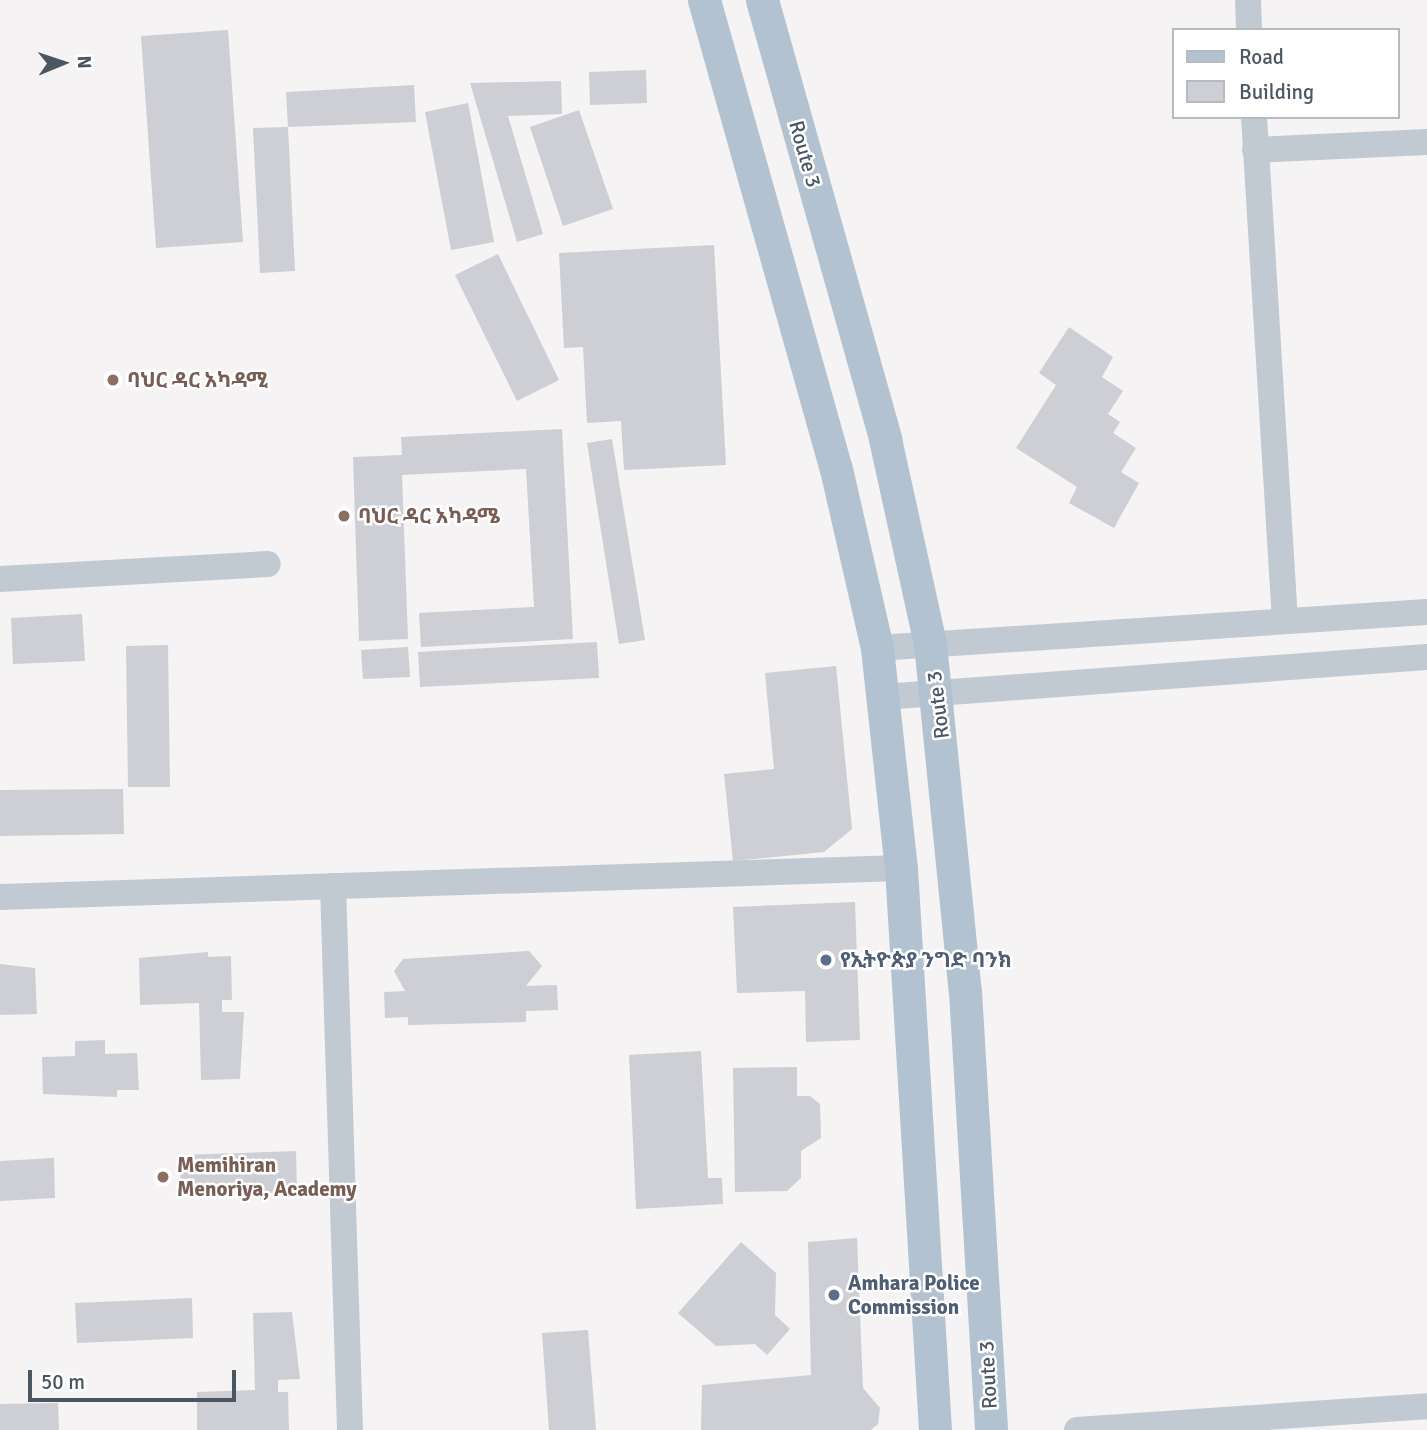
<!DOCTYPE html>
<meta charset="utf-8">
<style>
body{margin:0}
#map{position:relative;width:1427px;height:1430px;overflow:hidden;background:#f5f3f3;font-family:Signika,"Noto Sans Ethiopic",sans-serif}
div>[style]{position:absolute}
.building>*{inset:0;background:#cdcfd5}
.minor>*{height:26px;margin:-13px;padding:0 13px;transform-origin:13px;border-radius:13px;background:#c1cad2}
.major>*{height:33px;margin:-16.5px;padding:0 16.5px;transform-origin:16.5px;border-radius:16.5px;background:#b3c2d1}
.dots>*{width:19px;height:19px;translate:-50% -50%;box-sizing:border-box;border:4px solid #fff;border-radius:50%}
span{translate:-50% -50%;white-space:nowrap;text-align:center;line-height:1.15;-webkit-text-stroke:5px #fff;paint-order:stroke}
.street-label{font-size:21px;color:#4a5661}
.education-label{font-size:21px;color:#785e54;font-weight:700}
.left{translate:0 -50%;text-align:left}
.service-label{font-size:21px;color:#4e5e75;font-weight:700}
.legend{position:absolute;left:1172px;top:28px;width:228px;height:91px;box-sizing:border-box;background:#fff;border:2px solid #b7bbc0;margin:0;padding:9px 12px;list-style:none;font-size:21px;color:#4a5661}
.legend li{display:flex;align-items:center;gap:14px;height:35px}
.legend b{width:35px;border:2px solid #b7bbc0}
.north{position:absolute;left:28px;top:28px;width:70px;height:70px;-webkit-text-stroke:5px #fff;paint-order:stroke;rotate:88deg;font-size:19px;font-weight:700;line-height:28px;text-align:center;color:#4a5661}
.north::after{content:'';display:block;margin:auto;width:24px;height:32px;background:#4a5661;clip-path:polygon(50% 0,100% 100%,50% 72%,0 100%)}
.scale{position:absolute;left:28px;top:1370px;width:208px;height:32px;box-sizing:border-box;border:4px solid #4a5661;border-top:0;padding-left:9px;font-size:21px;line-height:24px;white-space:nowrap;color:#4a5661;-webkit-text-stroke:5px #fff;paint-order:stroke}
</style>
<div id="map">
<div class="building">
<div style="clip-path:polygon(228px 30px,243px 242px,156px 248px,141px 36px)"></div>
<div style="clip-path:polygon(646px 70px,647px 103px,590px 105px,589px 72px)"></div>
<div style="clip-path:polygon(561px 81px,562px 114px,508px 116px,543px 234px,517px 242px,470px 83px)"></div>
<div style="clip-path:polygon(414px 85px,416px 122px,288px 127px,295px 271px,260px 273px,253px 128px,288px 127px,286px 92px)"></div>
<div style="clip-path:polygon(468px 103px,494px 242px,451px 250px,425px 112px)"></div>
<div style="clip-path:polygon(579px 110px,613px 209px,563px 226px,530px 127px)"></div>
<div style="clip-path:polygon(714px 245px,726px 465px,624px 470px,621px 421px,587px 423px,583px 347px,564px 348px,559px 253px)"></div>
<div style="clip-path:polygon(498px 254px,559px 380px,517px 401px,455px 275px)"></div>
<div style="clip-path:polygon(1069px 327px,1113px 357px,1102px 377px,1123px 391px,1108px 414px,1120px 422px,1113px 433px,1136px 448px,1121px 472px,1139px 483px,1114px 528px,1069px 503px,1077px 487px,1016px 448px,1056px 385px,1039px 373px)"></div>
<div style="clip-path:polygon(562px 429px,573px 639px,421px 647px,419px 613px,534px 607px,526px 469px,402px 475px,408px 639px,359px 641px,353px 457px,402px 455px,401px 437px)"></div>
<div style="clip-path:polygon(612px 439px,645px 640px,619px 644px,587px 443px)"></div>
<div style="clip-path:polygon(82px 614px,85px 661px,13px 664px,11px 618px)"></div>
<div style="clip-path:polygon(597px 642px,599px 678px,420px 687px,418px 652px)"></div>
<div style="clip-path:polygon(168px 645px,170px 787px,128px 787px,126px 646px)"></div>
<div style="clip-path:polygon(408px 647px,410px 677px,363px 679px,361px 650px)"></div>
<div style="clip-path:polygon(836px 666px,852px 829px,824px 852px,733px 861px,724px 774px,774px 769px,765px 673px)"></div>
<div style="clip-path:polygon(123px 789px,124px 834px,0 836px,0 790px)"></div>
<div style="clip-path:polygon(855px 902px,860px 1040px,806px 1042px,805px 991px,737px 993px,733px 907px)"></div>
<div style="clip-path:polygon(529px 951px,542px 966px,526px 986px,557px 985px,558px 1010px,526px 1011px,526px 1022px,408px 1025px,408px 1017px,385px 1018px,384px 992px,405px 991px,394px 971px,403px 959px)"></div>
<div style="clip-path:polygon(208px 952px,208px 957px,231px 956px,232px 1000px,222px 1000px,222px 1012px,244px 1012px,240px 1079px,201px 1080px,199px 1003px,140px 1005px,139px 958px)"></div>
<div style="clip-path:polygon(0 964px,35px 968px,37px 1014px,0 1015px)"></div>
<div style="clip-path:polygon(105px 1040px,105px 1054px,137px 1053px,139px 1090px,117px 1090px,117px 1097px,43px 1094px,42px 1057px,75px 1056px,75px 1041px)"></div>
<div style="clip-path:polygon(701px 1051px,708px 1178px,722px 1178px,723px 1204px,636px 1209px,629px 1055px)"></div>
<div style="clip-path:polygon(797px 1067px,797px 1096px,810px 1096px,820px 1104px,821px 1138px,801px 1151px,801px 1178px,787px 1191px,735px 1192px,733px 1068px)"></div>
<div style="clip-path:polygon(296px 1151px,297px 1192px,181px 1196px,180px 1155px)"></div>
<div style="clip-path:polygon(54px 1158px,55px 1198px,0 1201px,0 1161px)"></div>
<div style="clip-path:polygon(857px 1238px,863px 1388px,880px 1408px,878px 1424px,871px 1430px,701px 1430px,702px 1385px,811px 1375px,808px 1242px)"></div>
<div style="clip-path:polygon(741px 1242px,776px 1273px,775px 1315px,790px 1329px,767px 1355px,755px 1344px,716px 1346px,678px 1313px)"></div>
<div style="clip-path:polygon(192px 1298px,193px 1338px,77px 1343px,75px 1303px)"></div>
<div style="clip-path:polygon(292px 1312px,300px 1379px,278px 1380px,278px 1392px,288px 1392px,289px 1430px,197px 1430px,197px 1392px,255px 1390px,253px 1313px)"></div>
<div style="clip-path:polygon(588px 1330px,596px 1430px,549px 1430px,542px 1333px)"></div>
<div style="clip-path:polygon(58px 1403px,59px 1430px,0 1430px,0 1404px)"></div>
</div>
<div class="minor">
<div style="left:1248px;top:0;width:30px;rotate:88deg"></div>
<div style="left:1254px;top:117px;width:505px;rotate:86.48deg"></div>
<div style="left:1255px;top:150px;width:172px;rotate:-2.7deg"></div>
<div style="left:0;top:579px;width:268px;rotate:-3.2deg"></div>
<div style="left:877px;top:648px;width:551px;rotate:-3.74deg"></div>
<div style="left:883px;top:697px;width:545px;rotate:-4.21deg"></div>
<div style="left:333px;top:886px;width:544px;rotate:88.21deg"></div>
<div style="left:0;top:897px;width:901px;rotate:-1.84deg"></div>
<div style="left:1077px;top:1430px;width:351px;rotate:-3.9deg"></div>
</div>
<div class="major">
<div style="left:704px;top:0;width:487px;rotate:74.3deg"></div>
<div style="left:836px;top:469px;width:184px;rotate:77.1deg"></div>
<div style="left:877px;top:648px;width:221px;rotate:83.8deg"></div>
<div style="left:901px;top:868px;width:563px;rotate:86.54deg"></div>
<div style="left:762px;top:0;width:456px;rotate:74.3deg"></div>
<div style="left:885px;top:439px;width:209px;rotate:77.6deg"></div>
<div style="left:930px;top:643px;width:350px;rotate:84.3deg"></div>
<div style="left:965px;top:991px;width:440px;rotate:86.6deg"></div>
</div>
<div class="dots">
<div style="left:113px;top:380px;background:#8d6e63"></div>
<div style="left:344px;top:516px;background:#8d6e63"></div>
<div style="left:826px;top:960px;background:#5c6f8a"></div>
<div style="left:163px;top:1177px;background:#8d6e63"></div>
<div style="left:834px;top:1295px;background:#5c6f8a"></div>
</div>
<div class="street-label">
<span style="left:805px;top:154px;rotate:74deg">Route 3</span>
<span style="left:938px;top:705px;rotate:-97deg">Route 3</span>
<span style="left:988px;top:1375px;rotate:-93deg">Route 3</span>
</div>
<div class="education-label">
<span class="left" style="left:127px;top:380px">ባህር ዳር አካዳሚ</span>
<span class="left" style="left:358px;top:516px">ባህር ዳር አካዳሜ</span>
<span class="left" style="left:177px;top:1177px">Memihiran<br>Menoriya, Academy</span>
</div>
<div class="service-label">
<span class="left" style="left:840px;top:960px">የኢትዮጵያ ንግድ ባንክ</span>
<span class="left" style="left:848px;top:1295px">Amhara Police<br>Commission</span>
</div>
<ul class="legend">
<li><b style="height:9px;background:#b3c2d1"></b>Road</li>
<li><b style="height:19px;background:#cdcfd5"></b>Building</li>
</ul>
<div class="north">N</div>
<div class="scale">50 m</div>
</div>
